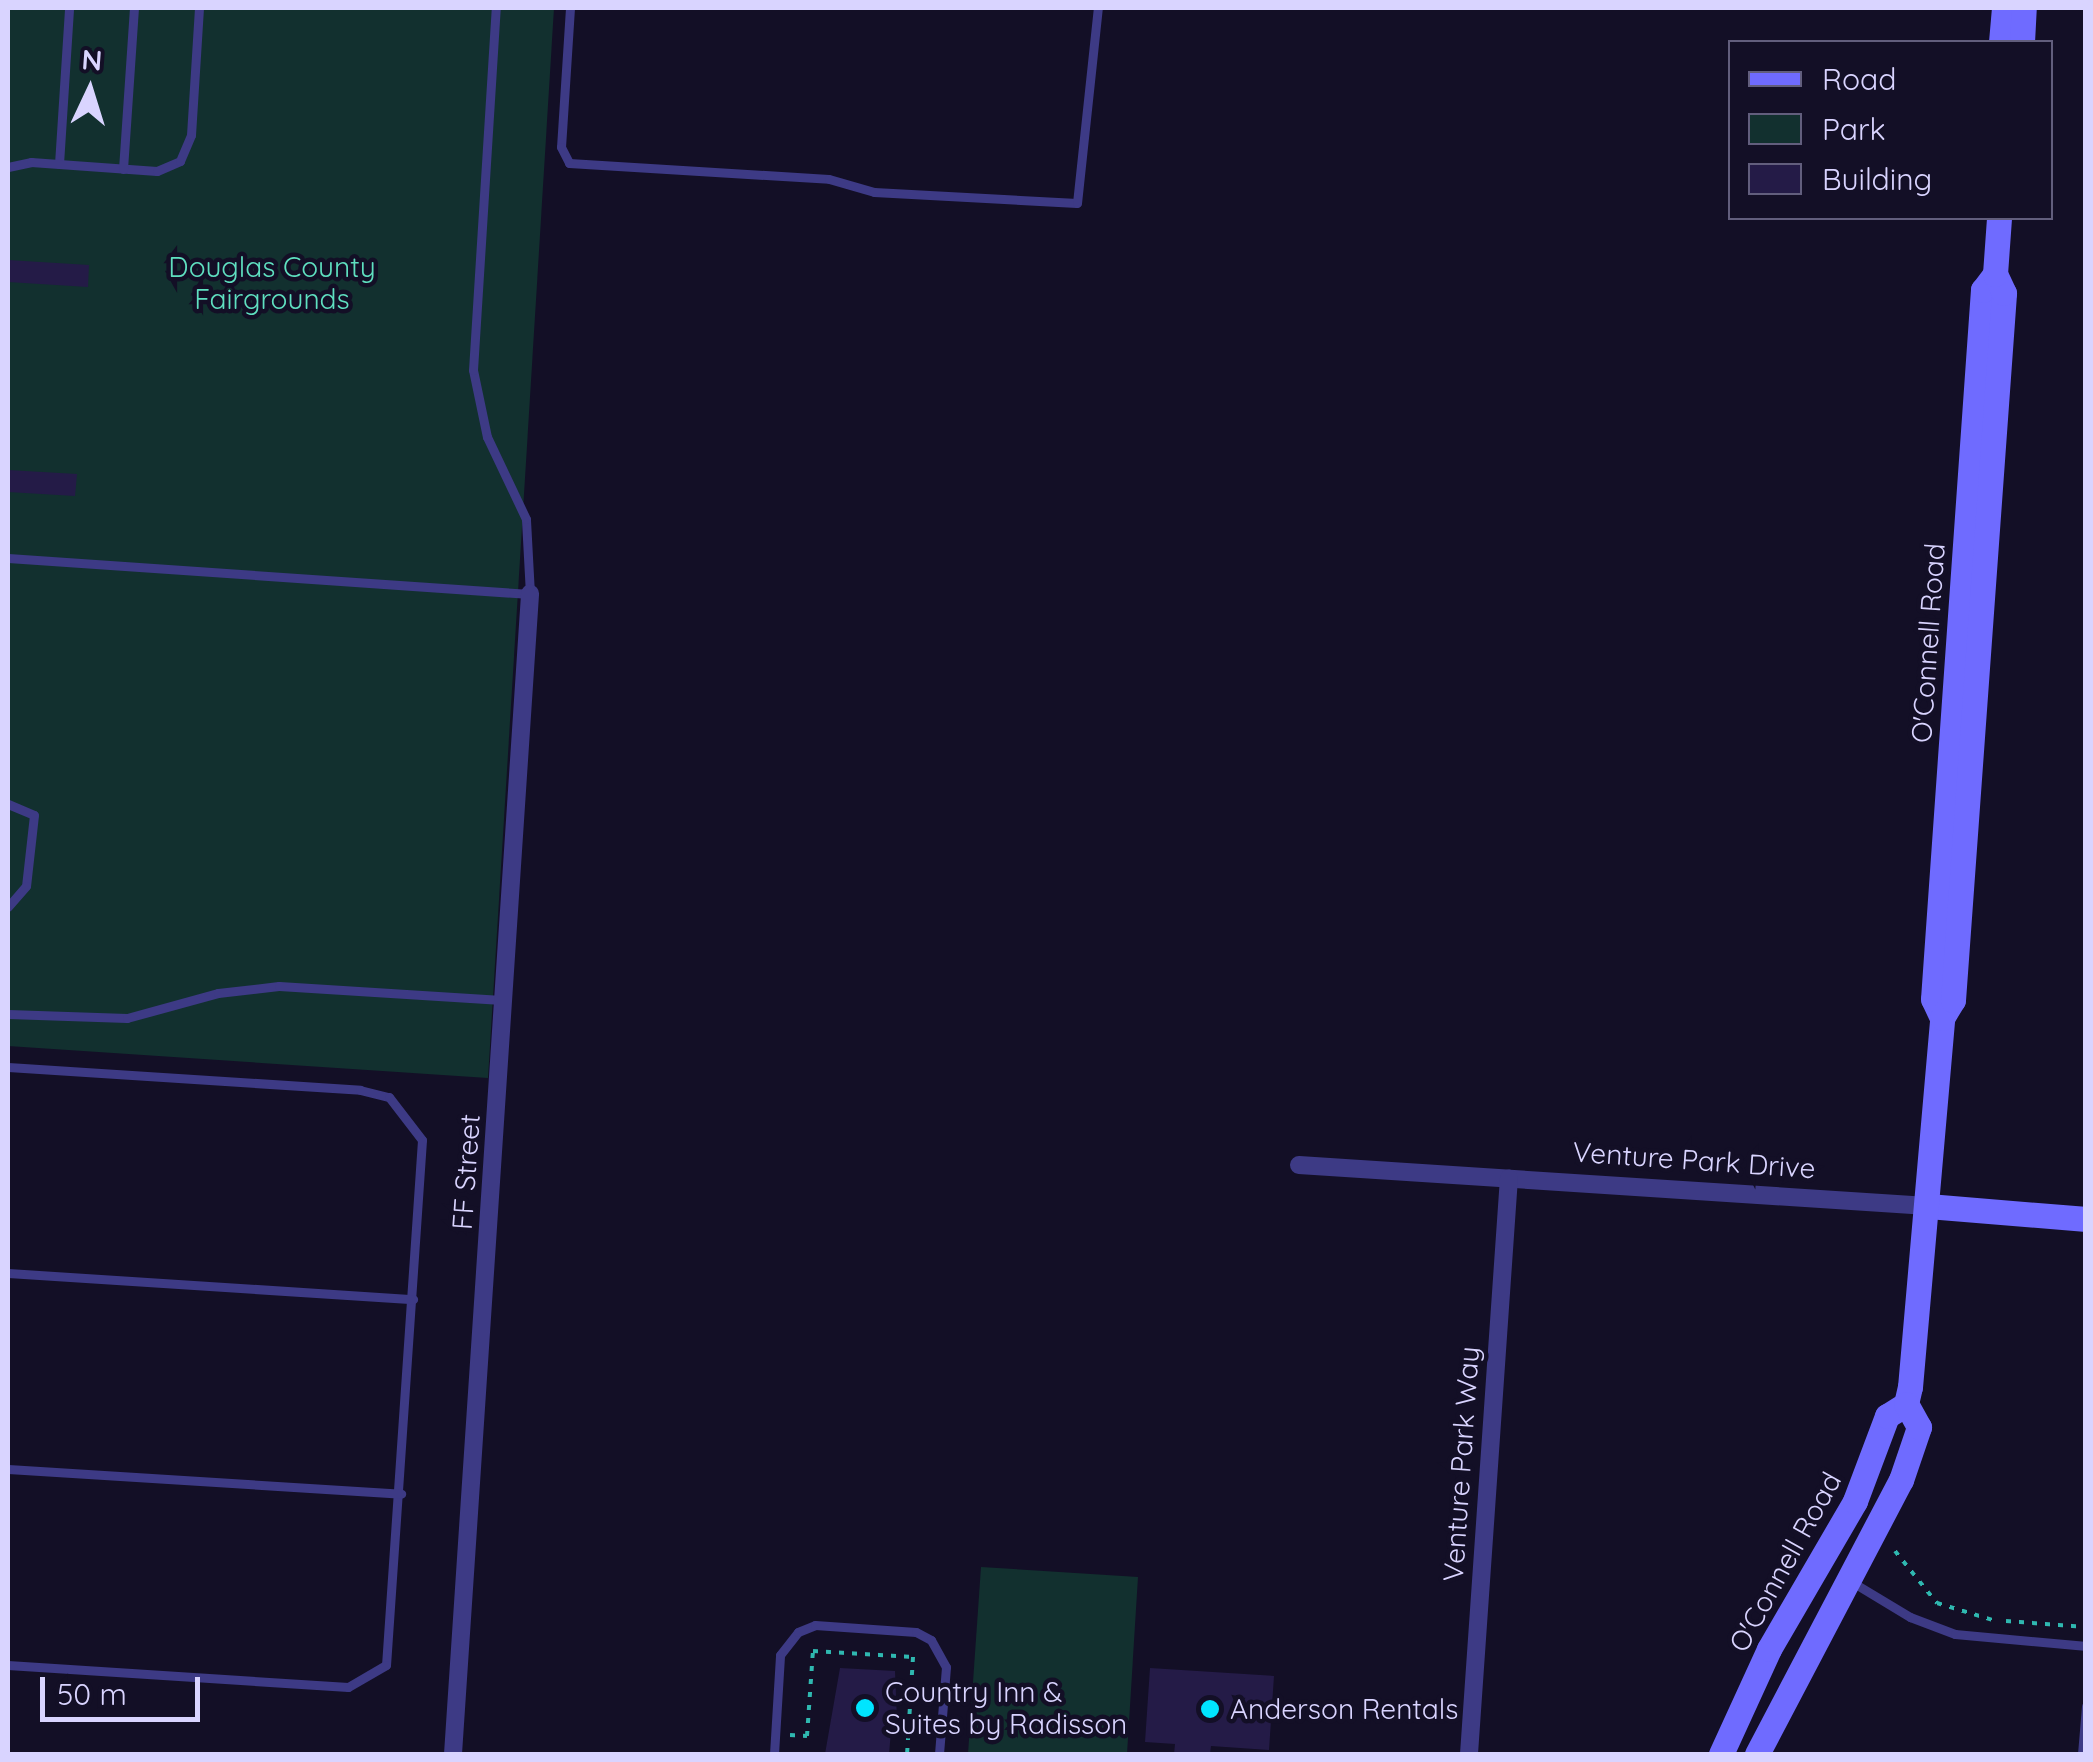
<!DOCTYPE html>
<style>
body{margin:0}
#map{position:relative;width:2093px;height:1762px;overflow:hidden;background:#130f26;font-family:Quicksand,sans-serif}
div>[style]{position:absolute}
.green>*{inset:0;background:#12302f}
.building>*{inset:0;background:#241b47}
.path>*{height:4px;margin-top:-2px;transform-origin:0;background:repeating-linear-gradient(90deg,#2fb8b0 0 5px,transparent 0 13px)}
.lane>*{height:9px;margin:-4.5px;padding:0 4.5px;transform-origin:4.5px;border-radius:4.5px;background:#3d3a85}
.street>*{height:18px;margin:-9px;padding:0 9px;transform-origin:9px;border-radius:9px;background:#3d3a85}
.secondary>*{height:25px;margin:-12.5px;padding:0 12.5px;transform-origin:12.5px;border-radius:12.5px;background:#6f6bff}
.dots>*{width:28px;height:28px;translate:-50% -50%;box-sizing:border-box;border:5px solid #130f26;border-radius:50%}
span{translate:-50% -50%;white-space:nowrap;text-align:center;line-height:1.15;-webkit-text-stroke:9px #130f26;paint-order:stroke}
.park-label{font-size:28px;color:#5fe0c0}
.street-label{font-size:28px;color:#d9d4ff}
.poi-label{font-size:28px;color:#d9d4ff}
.left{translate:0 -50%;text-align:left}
.frame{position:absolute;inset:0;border:10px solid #d9d4ff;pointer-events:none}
.legend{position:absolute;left:1728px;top:40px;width:325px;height:180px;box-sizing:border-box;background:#130f26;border:2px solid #625e7d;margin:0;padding:12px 18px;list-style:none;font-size:30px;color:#d9d4ff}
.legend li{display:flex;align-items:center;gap:20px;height:50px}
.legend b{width:50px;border:2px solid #625e7d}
.north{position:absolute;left:40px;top:40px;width:100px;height:100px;-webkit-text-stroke:8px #130f26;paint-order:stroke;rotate:4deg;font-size:28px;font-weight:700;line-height:40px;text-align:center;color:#d9d4ff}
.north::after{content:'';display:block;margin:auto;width:35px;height:45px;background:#d9d4ff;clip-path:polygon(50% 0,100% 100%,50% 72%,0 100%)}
.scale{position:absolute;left:40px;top:1677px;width:160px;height:45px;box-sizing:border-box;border:5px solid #d9d4ff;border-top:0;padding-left:12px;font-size:30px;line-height:35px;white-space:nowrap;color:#d9d4ff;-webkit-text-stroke:8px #130f26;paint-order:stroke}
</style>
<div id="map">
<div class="green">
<div style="clip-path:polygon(8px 8px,554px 8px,488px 1078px,8px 1046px)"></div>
<div style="clip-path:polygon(981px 1567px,1138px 1577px,1127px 1754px,968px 1754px)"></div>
</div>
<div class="building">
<div style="clip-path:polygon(8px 260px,89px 265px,88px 287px,8px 282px)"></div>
<div style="clip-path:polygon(8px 470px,77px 474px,75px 496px,8px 492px)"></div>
<div style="clip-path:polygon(840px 1668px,895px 1671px,897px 1720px,892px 1720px,889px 1754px,825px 1754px)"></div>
<div style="clip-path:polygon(1150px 1668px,1274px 1676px,1269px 1750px,1211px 1746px,1210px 1754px,1174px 1754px,1175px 1744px,1145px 1742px)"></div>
</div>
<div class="path">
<div style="left:1895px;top:1551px;width:67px;rotate:51.1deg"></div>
<div style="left:1937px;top:1603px;width:62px;rotate:17deg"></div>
<div style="left:2006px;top:1621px;width:80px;rotate:4.3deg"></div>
<div style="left:790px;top:1735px;width:17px;rotate:3deg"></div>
<div style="left:807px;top:1736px;width:85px;rotate:-86deg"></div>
<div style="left:813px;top:1651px;width:100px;rotate:3.4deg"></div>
<div style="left:913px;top:1657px;width:97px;rotate:93.5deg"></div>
</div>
<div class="lane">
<div style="left:570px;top:8px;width:139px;rotate:93.7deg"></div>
<div style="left:561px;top:147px;width:18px;rotate:63deg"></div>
<div style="left:569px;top:163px;width:260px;rotate:3.5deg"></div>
<div style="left:829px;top:179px;width:47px;rotate:16.1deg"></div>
<div style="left:874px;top:192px;width:203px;rotate:3.1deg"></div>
<div style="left:1077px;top:203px;width:196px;rotate:-83.9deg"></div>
<div style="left:59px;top:164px;width:156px;rotate:-86.3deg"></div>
<div style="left:8px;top:167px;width:24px;rotate:-12deg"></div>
<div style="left:31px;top:162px;width:126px;rotate:4.1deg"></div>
<div style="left:157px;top:171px;width:25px;rotate:-23deg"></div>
<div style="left:180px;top:161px;width:28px;rotate:-67deg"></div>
<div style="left:191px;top:135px;width:127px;rotate:-86.4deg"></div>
<div style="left:123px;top:169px;width:161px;rotate:-86.1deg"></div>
<div style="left:8px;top:558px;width:523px;rotate:3.95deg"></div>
<div style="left:530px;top:594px;width:75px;rotate:-93.1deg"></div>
<div style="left:526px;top:519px;width:91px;rotate:-115.4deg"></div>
<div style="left:487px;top:437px;width:68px;rotate:-101.8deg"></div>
<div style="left:473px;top:370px;width:363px;rotate:-86.4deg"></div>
<div style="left:8px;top:804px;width:28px;rotate:23deg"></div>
<div style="left:34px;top:815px;width:71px;rotate:96.4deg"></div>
<div style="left:26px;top:886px;width:28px;rotate:131deg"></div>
<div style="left:8px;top:1014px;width:119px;rotate:1.9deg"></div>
<div style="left:127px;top:1018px;width:94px;rotate:-15.4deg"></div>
<div style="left:218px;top:993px;width:61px;rotate:-6.5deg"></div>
<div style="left:279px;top:986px;width:223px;rotate:3.6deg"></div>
<div style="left:8px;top:1067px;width:353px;rotate:3.7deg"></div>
<div style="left:360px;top:1090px;width:30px;rotate:14deg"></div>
<div style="left:389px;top:1097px;width:54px;rotate:52.5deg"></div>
<div style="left:422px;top:1140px;width:526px;rotate:93.92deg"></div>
<div style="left:386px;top:1665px;width:44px;rotate:149.9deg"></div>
<div style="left:348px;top:1687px;width:341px;rotate:-176.3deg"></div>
<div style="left:8px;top:1273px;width:406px;rotate:3.7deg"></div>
<div style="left:8px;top:1469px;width:394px;rotate:3.6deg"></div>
<div style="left:1852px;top:1582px;width:68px;rotate:31.1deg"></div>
<div style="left:1910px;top:1617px;width:48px;rotate:20.7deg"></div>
<div style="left:1955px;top:1634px;width:132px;rotate:5.2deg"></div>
<div style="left:774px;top:1754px;width:99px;rotate:-86.5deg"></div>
<div style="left:780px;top:1655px;width:29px;rotate:-52deg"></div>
<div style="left:798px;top:1632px;width:18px;rotate:-22deg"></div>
<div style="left:815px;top:1625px;width:101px;rotate:4deg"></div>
<div style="left:916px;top:1632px;width:17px;rotate:28deg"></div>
<div style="left:931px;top:1640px;width:31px;rotate:61deg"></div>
<div style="left:946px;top:1667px;width:87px;rotate:94.6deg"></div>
<div style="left:2082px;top:1754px;width:48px;rotate:-85.2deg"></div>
</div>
<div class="street">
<div style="left:1299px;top:1165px;width:630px;rotate:3.73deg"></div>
<div style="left:453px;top:1754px;width:1163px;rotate:-86.2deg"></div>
<div style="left:1469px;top:1754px;width:577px;rotate:-86.03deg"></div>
</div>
<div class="secondary">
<div style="left:2001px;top:42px;width:34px;rotate:-85deg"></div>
<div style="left:2022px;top:42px;width:34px;rotate:-87deg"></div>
<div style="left:1942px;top:1018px;width:21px;rotate:-115deg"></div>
<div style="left:1933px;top:999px;width:711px;rotate:-85.97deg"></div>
<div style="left:1983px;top:290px;width:20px;rotate:-53deg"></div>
<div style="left:1928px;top:1206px;width:159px;rotate:4.7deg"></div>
<div style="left:1721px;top:1754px;width:115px;rotate:-65.4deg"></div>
<div style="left:1769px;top:1649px;width:171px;rotate:-59.8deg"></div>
<div style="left:1855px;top:1501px;width:91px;rotate:-69.4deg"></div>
<div style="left:1887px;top:1416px;width:22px;rotate:-32deg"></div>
<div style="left:1906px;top:1404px;width:17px;rotate:-77deg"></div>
<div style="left:1910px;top:1387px;width:370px;rotate:-85deg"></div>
<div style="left:1942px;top:1018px;width:21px;rotate:-59deg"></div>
<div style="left:1953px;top:1000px;width:709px;rotate:-85.87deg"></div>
<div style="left:2004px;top:293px;width:21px;rotate:-115deg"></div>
<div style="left:1995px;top:274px;width:56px;rotate:-85.9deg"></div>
<div style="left:1757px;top:1754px;width:310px;rotate:-62.3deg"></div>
<div style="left:1901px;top:1480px;width:56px;rotate:-71.2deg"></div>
<div style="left:1919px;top:1427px;width:26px;rotate:-119deg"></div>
</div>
<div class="dots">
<div style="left:865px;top:1708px;background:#00e5ff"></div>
<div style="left:1210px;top:1709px;background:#00e5ff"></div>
</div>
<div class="park-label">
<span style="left:272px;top:283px">Douglas County<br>Fairgrounds</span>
</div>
<div class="street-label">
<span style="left:1928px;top:643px;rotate:-86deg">O'Connell Road</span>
<span style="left:1694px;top:1160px;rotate:4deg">Venture Park Drive</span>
<span style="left:466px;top:1172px;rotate:-86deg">FF Street</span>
<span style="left:1461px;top:1464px;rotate:-86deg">Venture Park Way</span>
<span style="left:1785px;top:1562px;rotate:-61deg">O'Connell Road</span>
</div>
<div class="poi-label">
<span class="left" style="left:885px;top:1708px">Country Inn &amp;<br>Suites by Radisson</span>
<span class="left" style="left:1230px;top:1709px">Anderson Rentals</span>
</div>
<div class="frame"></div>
<ul class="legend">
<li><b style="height:12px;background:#6f6bff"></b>Road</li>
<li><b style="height:28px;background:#12302f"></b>Park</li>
<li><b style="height:28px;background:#241b47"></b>Building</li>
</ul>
<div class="north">N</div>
<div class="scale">50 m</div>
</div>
